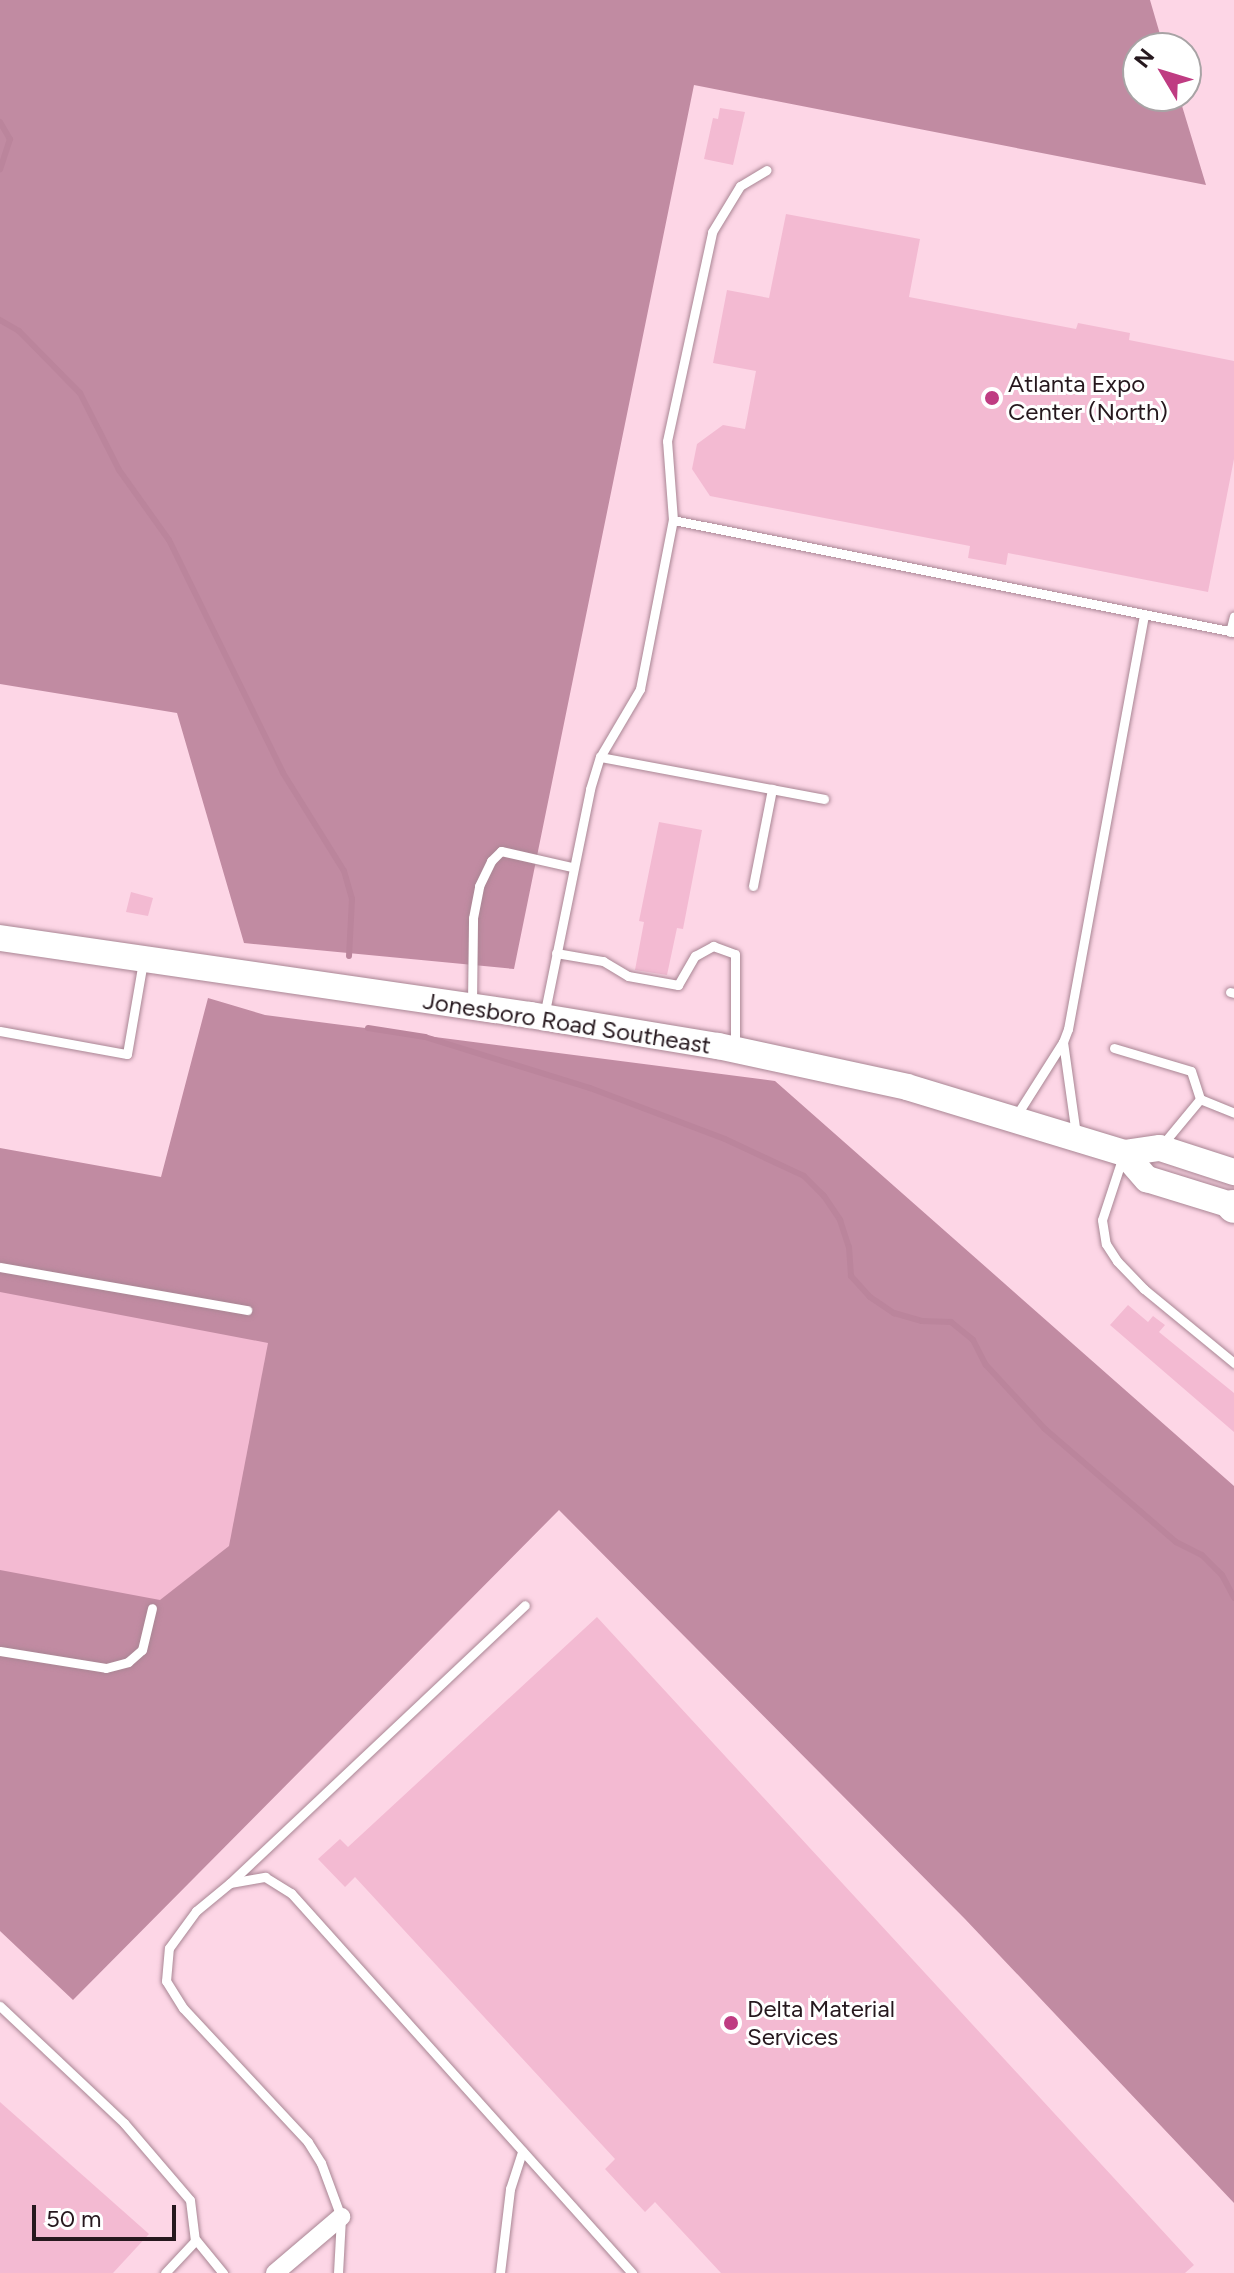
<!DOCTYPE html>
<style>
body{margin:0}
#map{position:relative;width:1234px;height:2273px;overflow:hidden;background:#fdd6e6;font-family:Figtree,sans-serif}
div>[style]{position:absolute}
.forest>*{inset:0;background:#c18ba2}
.stream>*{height:6px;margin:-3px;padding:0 3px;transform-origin:3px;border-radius:3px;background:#bb859c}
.building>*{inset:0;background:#f3bad2}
.roads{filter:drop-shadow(0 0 2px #a98694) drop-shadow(0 0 2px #a98694)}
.service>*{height:9px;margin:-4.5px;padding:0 4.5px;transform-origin:4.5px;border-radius:4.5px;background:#fff}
.minor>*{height:18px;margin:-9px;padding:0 9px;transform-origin:9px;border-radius:9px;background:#fff}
.secondary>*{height:26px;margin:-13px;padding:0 13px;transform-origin:13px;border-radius:13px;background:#fff}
.motorway>*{height:32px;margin:-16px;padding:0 16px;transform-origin:16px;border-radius:16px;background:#fff}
.dots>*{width:22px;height:22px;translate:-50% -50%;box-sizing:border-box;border:4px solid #fff;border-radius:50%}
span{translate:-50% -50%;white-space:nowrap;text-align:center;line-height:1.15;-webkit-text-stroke:6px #fff;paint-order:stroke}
.poi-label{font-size:24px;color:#26181e}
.left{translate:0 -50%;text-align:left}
.street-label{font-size:24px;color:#26181e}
.north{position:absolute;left:1122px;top:32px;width:80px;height:80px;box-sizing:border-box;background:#fff;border:2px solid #a8a3a5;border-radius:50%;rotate:308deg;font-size:22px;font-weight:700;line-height:32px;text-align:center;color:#26181e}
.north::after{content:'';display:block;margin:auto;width:28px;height:36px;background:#bf3c82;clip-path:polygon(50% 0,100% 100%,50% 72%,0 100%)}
.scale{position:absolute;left:32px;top:2205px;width:144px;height:36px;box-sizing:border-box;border:4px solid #26181e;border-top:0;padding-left:10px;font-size:24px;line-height:28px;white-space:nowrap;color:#26181e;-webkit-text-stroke:6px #fff;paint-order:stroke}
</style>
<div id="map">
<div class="forest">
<div style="clip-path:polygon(0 0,1150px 0,1164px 48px,1138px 48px,1138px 96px,1179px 96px,1206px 185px,694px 85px,514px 969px,244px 943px,177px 713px,0 684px)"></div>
<div style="clip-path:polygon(208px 998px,265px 1015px,775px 1081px,1234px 1486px,1234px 2203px,965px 1919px,559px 1510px,73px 2000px,0 1931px,0 1148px,161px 1177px)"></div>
</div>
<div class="stream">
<div style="left:0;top:122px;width:20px;rotate:60deg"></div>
<div style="left:10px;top:139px;width:32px;rotate:108deg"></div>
<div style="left:0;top:320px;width:22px;rotate:30deg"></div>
<div style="left:19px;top:331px;width:87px;rotate:45.5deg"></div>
<div style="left:80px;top:393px;width:86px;rotate:63.1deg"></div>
<div style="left:119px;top:470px;width:86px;rotate:54.5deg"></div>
<div style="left:169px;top:540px;width:259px;rotate:63.9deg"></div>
<div style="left:283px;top:773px;width:115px;rotate:58.1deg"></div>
<div style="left:344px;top:871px;width:29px;rotate:74deg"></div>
<div style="left:352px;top:899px;width:57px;rotate:93deg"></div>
<div style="left:368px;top:1028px;width:58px;rotate:9deg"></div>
<div style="left:425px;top:1037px;width:173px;rotate:17.2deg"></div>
<div style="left:590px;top:1088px;width:144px;rotate:20.7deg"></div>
<div style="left:725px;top:1139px;width:87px;rotate:25.1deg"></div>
<div style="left:804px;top:1176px;width:28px;rotate:45deg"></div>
<div style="left:824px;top:1196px;width:29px;rotate:56deg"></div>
<div style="left:840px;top:1220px;width:28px;rotate:72deg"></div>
<div style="left:849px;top:1247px;width:29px;rotate:86deg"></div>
<div style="left:851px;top:1276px;width:28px;rotate:48deg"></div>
<div style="left:870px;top:1297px;width:29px;rotate:34deg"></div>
<div style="left:894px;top:1313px;width:29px;rotate:16deg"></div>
<div style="left:922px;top:1321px;width:29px;rotate:2deg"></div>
<div style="left:951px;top:1322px;width:28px;rotate:39deg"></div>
<div style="left:973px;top:1340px;width:28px;rotate:63deg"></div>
<div style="left:986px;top:1365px;width:87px;rotate:47.3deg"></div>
<div style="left:1045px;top:1429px;width:173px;rotate:40.8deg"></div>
<div style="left:1176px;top:1542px;width:29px;rotate:27deg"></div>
<div style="left:1202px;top:1555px;width:28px;rotate:45deg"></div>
<div style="left:1222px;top:1575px;width:26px;rotate:62deg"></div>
</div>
<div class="building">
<div style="clip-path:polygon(720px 108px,745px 112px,733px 165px,704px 159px,713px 118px,718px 119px)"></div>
<div style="clip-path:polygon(786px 214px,920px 239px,909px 297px,1076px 329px,1078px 323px,1130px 333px,1129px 340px,1234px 361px,1234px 459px,1208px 592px,1008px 553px,1006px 565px,968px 558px,970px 546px,710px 496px,692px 469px,697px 444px,723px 425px,745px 429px,756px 371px,713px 363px,727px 290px,769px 298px)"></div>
<div style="clip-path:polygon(659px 822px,702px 830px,683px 929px,677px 928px,667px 975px,635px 970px,644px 922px,639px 921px)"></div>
<div style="clip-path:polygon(131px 892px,153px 898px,148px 916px,126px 912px)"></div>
<div style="clip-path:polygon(0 1292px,268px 1343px,229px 1546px,160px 1600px,0 1570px)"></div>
<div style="clip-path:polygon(1128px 1305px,1148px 1322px,1153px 1316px,1165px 1325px,1159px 1332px,1234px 1393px,1234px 1432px,1110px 1325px)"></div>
<div style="clip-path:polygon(597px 1617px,1194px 2265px,1185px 2273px,721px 2273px,655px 2202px,645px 2212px,605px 2169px,615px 2159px,355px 1877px,345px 1887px,318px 1859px,340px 1839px,348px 1847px)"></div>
<div style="clip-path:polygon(0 2102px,149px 2234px,113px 2273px,0 2273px)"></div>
</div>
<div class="roads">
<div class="service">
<div style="left:673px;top:520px;width:79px;rotate:-94.3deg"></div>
<div style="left:667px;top:441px;width:214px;rotate:-77.8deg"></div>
<div style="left:712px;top:232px;width:54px;rotate:-58.7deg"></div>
<div style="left:740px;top:186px;width:31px;rotate:-31deg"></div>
<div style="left:1230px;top:632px;width:16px;rotate:-76deg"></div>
<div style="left:600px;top:757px;width:228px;rotate:10.6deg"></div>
<div style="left:753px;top:886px;width:99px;rotate:-78.9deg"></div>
<div style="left:556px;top:953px;width:48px;rotate:9.7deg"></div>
<div style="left:603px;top:961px;width:29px;rotate:31deg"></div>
<div style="left:628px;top:976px;width:51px;rotate:10.2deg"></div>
<div style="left:678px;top:985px;width:34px;rotate:-60deg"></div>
<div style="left:695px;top:956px;width:21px;rotate:-29deg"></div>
<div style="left:713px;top:946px;width:23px;rotate:20deg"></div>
<div style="left:735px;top:954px;width:92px;rotate:90deg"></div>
<div style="left:1230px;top:992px;width:4px;rotate:14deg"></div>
<div style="left:472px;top:1004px;width:86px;rotate:-89.3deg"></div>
<div style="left:473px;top:918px;width:33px;rotate:-79deg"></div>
<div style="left:479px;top:886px;width:28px;rotate:-64deg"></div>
<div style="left:491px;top:861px;width:14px;rotate:-45deg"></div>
<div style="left:501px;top:851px;width:73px;rotate:12.7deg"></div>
<div style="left:544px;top:1016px;width:232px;rotate:-78.5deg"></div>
<div style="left:590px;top:789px;width:34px;rotate:-73deg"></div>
<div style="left:600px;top:757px;width:79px;rotate:-59.5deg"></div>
<div style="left:640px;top:689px;width:172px;rotate:-79deg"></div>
<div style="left:673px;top:520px;width:572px;rotate:11.29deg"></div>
<div style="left:0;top:1031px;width:129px;rotate:10.3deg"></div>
<div style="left:127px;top:1054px;width:94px;rotate:-80.2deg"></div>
<div style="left:1063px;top:1042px;width:14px;rotate:-69deg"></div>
<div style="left:1068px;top:1029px;width:421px;rotate:-79.6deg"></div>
<div style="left:1114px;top:1048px;width:80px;rotate:16.6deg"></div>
<div style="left:1191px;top:1071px;width:29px;rotate:72deg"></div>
<div style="left:1200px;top:1099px;width:37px;rotate:22deg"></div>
<div style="left:1016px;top:1116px;width:88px;rotate:-57.6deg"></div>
<div style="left:1063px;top:1042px;width:94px;rotate:82deg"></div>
<div style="left:1162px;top:1145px;width:60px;rotate:-50.4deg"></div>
<div style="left:1123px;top:1156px;width:67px;rotate:108.2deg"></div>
<div style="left:1102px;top:1220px;width:24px;rotate:81deg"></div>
<div style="left:1106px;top:1244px;width:20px;rotate:57deg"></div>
<div style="left:1117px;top:1261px;width:39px;rotate:46deg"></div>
<div style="left:1144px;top:1289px;width:117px;rotate:39.4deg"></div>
<div style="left:0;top:1267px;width:251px;rotate:9.9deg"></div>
<div style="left:0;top:1651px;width:107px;rotate:9.1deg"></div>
<div style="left:106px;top:1668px;width:23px;rotate:-15deg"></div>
<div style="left:128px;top:1662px;width:18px;rotate:-41deg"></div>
<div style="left:142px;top:1650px;width:43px;rotate:-76.6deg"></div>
<div style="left:230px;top:1883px;width:405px;rotate:-43.3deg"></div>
<div style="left:0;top:2006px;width:170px;rotate:43.3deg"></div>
<div style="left:124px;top:2123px;width:101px;rotate:49.4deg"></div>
<div style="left:190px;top:2200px;width:41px;rotate:83deg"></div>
<div style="left:165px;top:2273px;width:45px;rotate:-46.8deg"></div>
<div style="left:196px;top:2240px;width:43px;rotate:50.7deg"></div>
<div style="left:338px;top:2273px;width:56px;rotate:-86.9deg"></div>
<div style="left:341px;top:2217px;width:58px;rotate:-110.3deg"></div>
<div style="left:321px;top:2163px;width:25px;rotate:-122deg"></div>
<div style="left:308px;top:2142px;width:183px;rotate:-133deg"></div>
<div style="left:183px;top:2008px;width:32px;rotate:-122deg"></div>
<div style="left:166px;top:1981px;width:33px;rotate:-85deg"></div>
<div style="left:169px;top:1948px;width:46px;rotate:-53.9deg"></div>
<div style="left:196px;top:1911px;width:44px;rotate:-39.5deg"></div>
<div style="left:230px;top:1883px;width:36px;rotate:-10deg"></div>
<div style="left:265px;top:1877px;width:31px;rotate:32deg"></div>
<div style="left:291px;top:1893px;width:511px;rotate:48.1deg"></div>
<div style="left:500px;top:2273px;width:85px;rotate:-83.2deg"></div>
<div style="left:510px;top:2189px;width:40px;rotate:-72deg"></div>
</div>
<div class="minor">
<div style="left:275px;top:2273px;width:87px;rotate:-40.3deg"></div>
</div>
<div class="secondary">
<div style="left:0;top:938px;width:536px;rotate:8.27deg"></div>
<div style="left:530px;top:1015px;width:191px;rotate:9.4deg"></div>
<div style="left:718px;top:1046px;width:193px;rotate:12.2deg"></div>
<div style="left:907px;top:1087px;width:227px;rotate:16.9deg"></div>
<div style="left:1124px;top:1153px;width:36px;rotate:-8deg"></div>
<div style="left:1160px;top:1148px;width:78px;rotate:18deg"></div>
<div style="left:1124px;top:1153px;width:35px;rotate:49deg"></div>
<div style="left:1147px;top:1179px;width:91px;rotate:17.2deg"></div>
</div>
<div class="motorway">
<div style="left:1233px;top:1206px;width:1px;rotate:45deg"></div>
</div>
</div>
<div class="dots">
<div style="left:992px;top:398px;background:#bf3c82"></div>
<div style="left:731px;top:2023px;background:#bf3c82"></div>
</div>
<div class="poi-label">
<span class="left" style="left:1008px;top:398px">Atlanta Expo<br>Center (North)</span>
<span class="left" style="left:747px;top:2023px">Delta Material<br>Services</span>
</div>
<div class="street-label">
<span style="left:567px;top:1023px;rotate:9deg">Jonesboro Road Southeast</span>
</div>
<div class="north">N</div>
<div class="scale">50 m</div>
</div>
